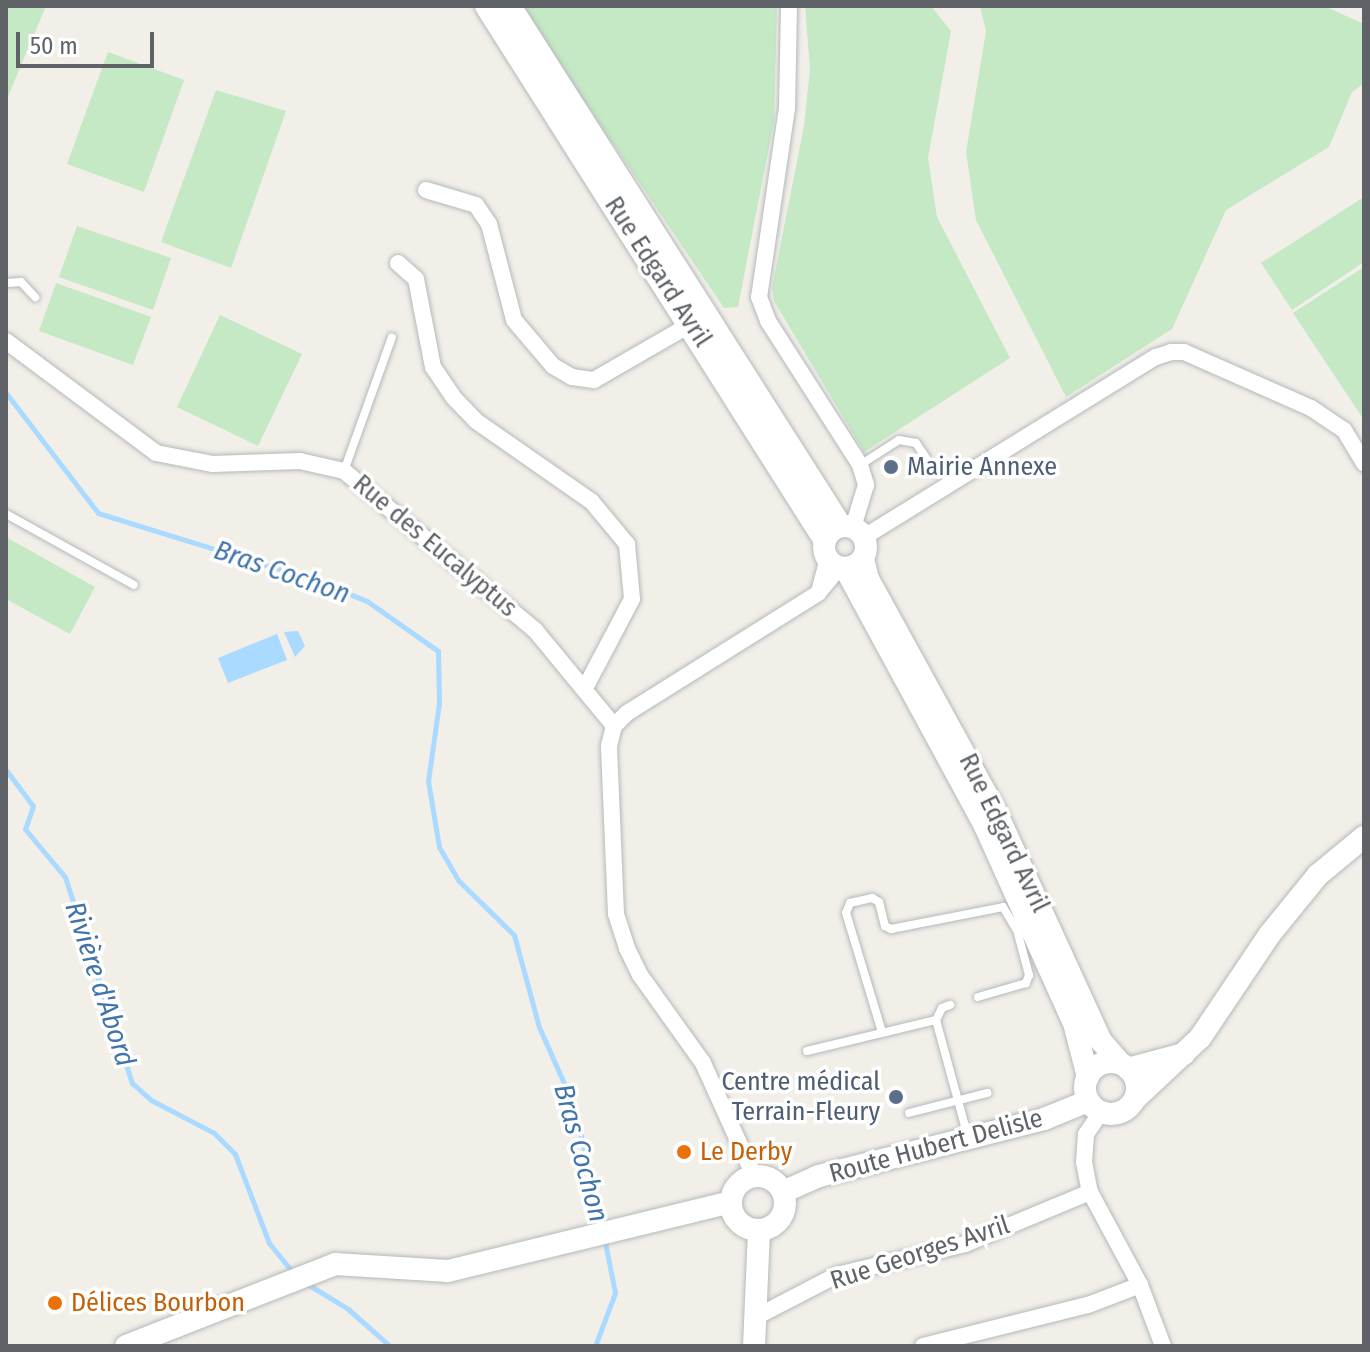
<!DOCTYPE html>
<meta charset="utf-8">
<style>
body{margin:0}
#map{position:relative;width:1370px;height:1352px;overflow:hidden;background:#f1efe8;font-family:"Fira Sans Condensed",sans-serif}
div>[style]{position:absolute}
.green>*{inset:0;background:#c5e8c5}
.water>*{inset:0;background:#aadaff}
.stream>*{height:5px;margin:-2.5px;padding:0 2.5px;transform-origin:2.5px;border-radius:2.5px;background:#aadaff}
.roads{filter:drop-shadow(0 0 2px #b5b8bc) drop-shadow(0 0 2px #b5b8bc)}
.lane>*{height:8px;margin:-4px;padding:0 4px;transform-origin:4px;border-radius:4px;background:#fff}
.street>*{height:16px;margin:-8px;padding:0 8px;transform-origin:8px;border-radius:8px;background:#fff}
.secondary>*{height:22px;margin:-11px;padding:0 11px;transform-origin:11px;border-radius:11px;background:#fff}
.secondary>.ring{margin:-11px;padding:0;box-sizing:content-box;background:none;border:22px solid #fff;border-radius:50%}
.dots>*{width:22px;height:22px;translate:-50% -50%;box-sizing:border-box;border:4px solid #fff;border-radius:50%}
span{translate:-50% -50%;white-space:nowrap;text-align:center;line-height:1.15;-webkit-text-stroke:7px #fff;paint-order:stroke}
.street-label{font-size:26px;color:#5f6368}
.service-label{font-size:26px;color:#4e5e75}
.left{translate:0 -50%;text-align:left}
.right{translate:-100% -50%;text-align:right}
.food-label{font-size:26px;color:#c56008}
.water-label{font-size:28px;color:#4174aa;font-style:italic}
.frame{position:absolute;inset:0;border:8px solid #5f6368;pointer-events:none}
.scale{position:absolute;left:16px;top:32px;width:138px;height:36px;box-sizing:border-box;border:4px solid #5f6368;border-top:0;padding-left:10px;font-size:24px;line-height:28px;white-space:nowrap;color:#5f6368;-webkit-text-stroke:6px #fff;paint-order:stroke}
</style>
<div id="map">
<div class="green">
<div style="clip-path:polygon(6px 6px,46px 6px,6px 101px)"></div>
<div style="clip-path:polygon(520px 6px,777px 6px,774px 121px,738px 307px,724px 308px)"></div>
<div style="clip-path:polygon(805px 6px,931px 6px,951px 31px,928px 158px,937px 217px,1010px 358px,864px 452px,774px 301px,772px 288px,804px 126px,810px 69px)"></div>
<div style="clip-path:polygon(980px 6px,1324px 6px,1364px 24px,1364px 83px,1352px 92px,1329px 147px,1226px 210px,1172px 329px,1066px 397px,976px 220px,966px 152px,986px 31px)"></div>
<div style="clip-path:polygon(108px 52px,184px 80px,144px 192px,67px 164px)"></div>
<div style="clip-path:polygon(216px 90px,286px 111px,231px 268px,161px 242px)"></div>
<div style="clip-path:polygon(1364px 197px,1364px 262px,1292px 310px,1261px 263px)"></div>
<div style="clip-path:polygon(77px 226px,171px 258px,153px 310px,59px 277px)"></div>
<div style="clip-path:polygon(1364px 267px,1364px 420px,1293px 313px)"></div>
<div style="clip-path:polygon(56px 283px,151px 317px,133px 365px,39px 331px)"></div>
<div style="clip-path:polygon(220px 315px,302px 354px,258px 446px,177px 407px)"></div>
<div style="clip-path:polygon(6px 537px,95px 587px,70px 634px,6px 599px)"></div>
</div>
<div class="water">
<div style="clip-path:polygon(298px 631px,305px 646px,295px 657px,284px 632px)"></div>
<div style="clip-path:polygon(277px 634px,287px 660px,228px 683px,218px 658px)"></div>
</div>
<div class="stream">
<div style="left:6px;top:393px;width:151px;rotate:52.5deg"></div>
<div style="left:98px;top:513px;width:229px;rotate:17.2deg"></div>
<div style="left:317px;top:581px;width:54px;rotate:21.8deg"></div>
<div style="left:367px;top:601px;width:87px;rotate:35.2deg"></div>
<div style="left:438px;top:651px;width:52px;rotate:88.9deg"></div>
<div style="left:439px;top:703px;width:79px;rotate:98deg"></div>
<div style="left:428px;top:781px;width:67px;rotate:80.5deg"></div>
<div style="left:439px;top:847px;width:39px;rotate:60deg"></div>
<div style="left:459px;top:881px;width:77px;rotate:44.5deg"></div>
<div style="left:514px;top:935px;width:95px;rotate:74.8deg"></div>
<div style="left:539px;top:1027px;width:86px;rotate:66.1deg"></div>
<div style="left:574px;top:1106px;width:124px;rotate:77deg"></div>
<div style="left:6px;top:770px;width:45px;rotate:53.1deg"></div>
<div style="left:33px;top:806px;width:24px;rotate:109deg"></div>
<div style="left:25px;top:829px;width:62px;rotate:50.2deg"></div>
<div style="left:65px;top:877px;width:217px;rotate:72deg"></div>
<div style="left:132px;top:1083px;width:25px;rotate:42deg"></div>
<div style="left:151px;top:1100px;width:71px;rotate:27.6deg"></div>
<div style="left:214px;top:1133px;width:30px;rotate:45deg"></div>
<div style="left:235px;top:1154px;width:95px;rotate:69.1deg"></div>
<div style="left:269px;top:1243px;width:38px;rotate:51deg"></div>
<div style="left:304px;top:1282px;width:52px;rotate:31.5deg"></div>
<div style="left:348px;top:1309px;width:56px;rotate:41.4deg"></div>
<div style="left:595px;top:1346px;width:57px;rotate:-69.3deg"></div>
<div style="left:615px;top:1293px;width:57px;rotate:-101.1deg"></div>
</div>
<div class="roads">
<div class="lane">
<div style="left:6px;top:283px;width:15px;rotate:-4deg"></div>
<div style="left:21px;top:282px;width:21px;rotate:47deg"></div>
<div style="left:860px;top:465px;width:46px;rotate:-32.7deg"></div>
<div style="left:899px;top:440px;width:17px;rotate:10deg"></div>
<div style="left:916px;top:443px;width:18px;rotate:56deg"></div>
<div style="left:344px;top:471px;width:142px;rotate:-70.3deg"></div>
<div style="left:6px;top:514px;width:146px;rotate:29deg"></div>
<div style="left:936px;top:1020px;width:13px;rotate:-63deg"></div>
<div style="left:942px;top:1008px;width:9px;rotate:-21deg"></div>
<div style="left:882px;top:1032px;width:124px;rotate:-106.8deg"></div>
<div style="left:846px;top:913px;width:11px;rotate:-68deg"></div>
<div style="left:850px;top:903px;width:23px;rotate:-13deg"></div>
<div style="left:872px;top:898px;width:8px;rotate:30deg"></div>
<div style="left:879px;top:902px;width:25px;rotate:76deg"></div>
<div style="left:885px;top:926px;width:7px;rotate:27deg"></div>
<div style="left:891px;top:929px;width:114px;rotate:-11.1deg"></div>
<div style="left:1003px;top:907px;width:27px;rotate:59deg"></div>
<div style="left:1017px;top:930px;width:47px;rotate:75.1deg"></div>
<div style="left:1029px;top:975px;width:9px;rotate:111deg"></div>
<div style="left:1026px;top:983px;width:50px;rotate:163.7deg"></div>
<div style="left:807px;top:1051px;width:133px;rotate:-13.5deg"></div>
<div style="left:936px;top:1020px;width:121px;rotate:74.7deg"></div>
<div style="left:909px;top:1113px;width:81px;rotate:-14.4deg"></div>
</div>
<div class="street">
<div style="left:789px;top:6px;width:102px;rotate:91.1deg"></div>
<div style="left:787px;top:108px;width:191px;rotate:98.4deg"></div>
<div style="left:759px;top:297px;width:26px;rotate:69deg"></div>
<div style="left:768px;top:321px;width:171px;rotate:57.4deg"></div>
<div style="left:860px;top:465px;width:21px;rotate:73deg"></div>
<div style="left:866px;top:485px;width:44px;rotate:107.2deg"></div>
<div style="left:426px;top:190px;width:52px;rotate:16.7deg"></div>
<div style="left:476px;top:205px;width:23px;rotate:56deg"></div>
<div style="left:489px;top:224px;width:99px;rotate:75.4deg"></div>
<div style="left:514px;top:320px;width:60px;rotate:49.7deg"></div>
<div style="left:553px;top:366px;width:22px;rotate:30deg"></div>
<div style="left:572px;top:377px;width:22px;rotate:8deg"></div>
<div style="left:594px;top:380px;width:120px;rotate:-30deg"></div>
<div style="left:398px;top:263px;width:24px;rotate:42deg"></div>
<div style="left:416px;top:279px;width:90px;rotate:79.1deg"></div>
<div style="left:433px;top:367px;width:36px;rotate:56deg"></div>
<div style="left:453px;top:397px;width:33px;rotate:46deg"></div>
<div style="left:476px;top:421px;width:141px;rotate:34.9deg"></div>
<div style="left:592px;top:502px;width:55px;rotate:50.2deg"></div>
<div style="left:627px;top:544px;width:55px;rotate:84.8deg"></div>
<div style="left:632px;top:599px;width:101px;rotate:117.8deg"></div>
<div style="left:6px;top:341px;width:187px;rotate:36.7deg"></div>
<div style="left:156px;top:453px;width:57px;rotate:11.1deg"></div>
<div style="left:212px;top:464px;width:88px;rotate:-2deg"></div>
<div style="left:300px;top:461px;width:45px;rotate:12.8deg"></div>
<div style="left:344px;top:471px;width:249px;rotate:39.8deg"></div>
<div style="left:535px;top:630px;width:124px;rotate:50.5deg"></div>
<div style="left:864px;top:537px;width:343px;rotate:-31.7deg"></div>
<div style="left:1156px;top:357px;width:16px;rotate:-18deg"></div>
<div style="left:1171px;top:352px;width:13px"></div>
<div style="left:1184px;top:352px;width:139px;rotate:23.8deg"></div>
<div style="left:1311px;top:408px;width:40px;rotate:34deg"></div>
<div style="left:1344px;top:430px;width:39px;rotate:59deg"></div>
<div style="left:820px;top:588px;width:30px;rotate:-75deg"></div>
<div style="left:1101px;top:1112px;width:27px;rotate:124deg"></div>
<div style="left:1086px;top:1134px;width:28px;rotate:94deg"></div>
<div style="left:1084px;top:1162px;width:31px;rotate:79deg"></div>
<div style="left:1090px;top:1192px;width:106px;rotate:61.7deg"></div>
<div style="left:1140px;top:1285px;width:65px;rotate:69.3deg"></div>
<div style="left:754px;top:1176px;width:124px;rotate:-114.3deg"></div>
<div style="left:703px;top:1063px;width:108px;rotate:-125.6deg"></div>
<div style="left:640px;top:975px;width:30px;rotate:-116deg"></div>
<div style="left:627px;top:948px;width:36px;rotate:-108deg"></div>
<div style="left:616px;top:914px;width:168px;rotate:-92.4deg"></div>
<div style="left:609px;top:746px;width:21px;rotate:-76deg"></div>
<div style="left:614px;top:726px;width:18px;rotate:-45deg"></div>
<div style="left:627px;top:713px;width:226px;rotate:-32.1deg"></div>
<div style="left:818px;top:593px;width:34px;rotate:-50deg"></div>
<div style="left:754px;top:1318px;width:93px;rotate:-27.4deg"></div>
<div style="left:837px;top:1275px;width:132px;rotate:-13.6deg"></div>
<div style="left:965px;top:1244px;width:135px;rotate:-22.6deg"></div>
<div style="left:923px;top:1346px;width:170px;rotate:-14deg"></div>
<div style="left:1088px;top:1305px;width:56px;rotate:-21deg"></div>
</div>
<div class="secondary">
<div style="left:486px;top:6px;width:633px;rotate:57.64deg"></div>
<div style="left:510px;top:6px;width:616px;rotate:57.52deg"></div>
<div class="ring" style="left:824px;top:526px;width:20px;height:20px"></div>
<div style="left:863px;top:559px;width:21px;rotate:76deg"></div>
<div style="left:868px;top:579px;width:268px;rotate:61.2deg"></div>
<div style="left:997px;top:814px;width:250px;rotate:65.4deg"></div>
<div style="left:1101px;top:1041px;width:30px;rotate:49deg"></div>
<div style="left:845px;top:568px;width:291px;rotate:61.5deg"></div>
<div style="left:984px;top:824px;width:218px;rotate:65.7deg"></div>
<div style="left:1074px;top:1023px;width:56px;rotate:75.5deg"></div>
<div class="ring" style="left:1085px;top:1062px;width:30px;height:30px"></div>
<div style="left:1128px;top:1069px;width:58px;rotate:-15deg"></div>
<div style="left:1135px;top:1099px;width:89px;rotate:-43.2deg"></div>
<div style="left:1200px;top:1038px;width:125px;rotate:-56.1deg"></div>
<div style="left:1270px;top:934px;width:76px;rotate:-50.9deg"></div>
<div style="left:1318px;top:875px;width:60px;rotate:-39.6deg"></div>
<div class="ring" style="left:731px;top:1176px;width:32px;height:32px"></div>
<div style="left:783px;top:1192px;width:39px;rotate:-24deg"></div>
<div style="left:819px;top:1176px;width:232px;rotate:-14.2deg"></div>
<div style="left:1044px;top:1119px;width:48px;rotate:-22.2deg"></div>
<div style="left:126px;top:1346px;width:225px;rotate:-21.4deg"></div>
<div style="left:335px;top:1264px;width:113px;rotate:3.5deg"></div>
<div style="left:448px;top:1271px;width:291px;rotate:-13.7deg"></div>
<div style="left:754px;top:1346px;width:115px;rotate:-87.5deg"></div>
</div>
</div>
<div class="dots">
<div style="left:891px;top:467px;background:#5c6f8a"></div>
<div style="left:896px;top:1097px;background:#5c6f8a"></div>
<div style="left:684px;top:1152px;background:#e8710a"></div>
<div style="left:55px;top:1303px;background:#e8710a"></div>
</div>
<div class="street-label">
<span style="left:658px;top:272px;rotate:57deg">Rue Edgard Avril</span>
<span style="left:435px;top:546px;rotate:40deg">Rue des Eucalyptus</span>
<span style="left:1004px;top:833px;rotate:64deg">Rue Edgard Avril</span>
<span style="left:936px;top:1146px;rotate:-15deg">Route Hubert Delisle</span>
<span style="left:920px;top:1253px;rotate:-18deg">Rue Georges Avril</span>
</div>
<div class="service-label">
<span class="left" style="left:907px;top:467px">Mairie Annexe</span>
<span class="right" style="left:880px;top:1097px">Centre médical<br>Terrain-Fleury</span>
</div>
<div class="food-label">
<span class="left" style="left:700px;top:1152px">Le Derby</span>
<span class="left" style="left:71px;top:1303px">Délices Bourbon</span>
</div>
<div class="water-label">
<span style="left:282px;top:572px;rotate:19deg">Bras Cochon</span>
<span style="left:100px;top:984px;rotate:72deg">Rivière d'Abord</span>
<span style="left:581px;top:1153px;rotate:75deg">Bras Cochon</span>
</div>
<div class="frame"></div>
<div class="scale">50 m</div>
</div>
